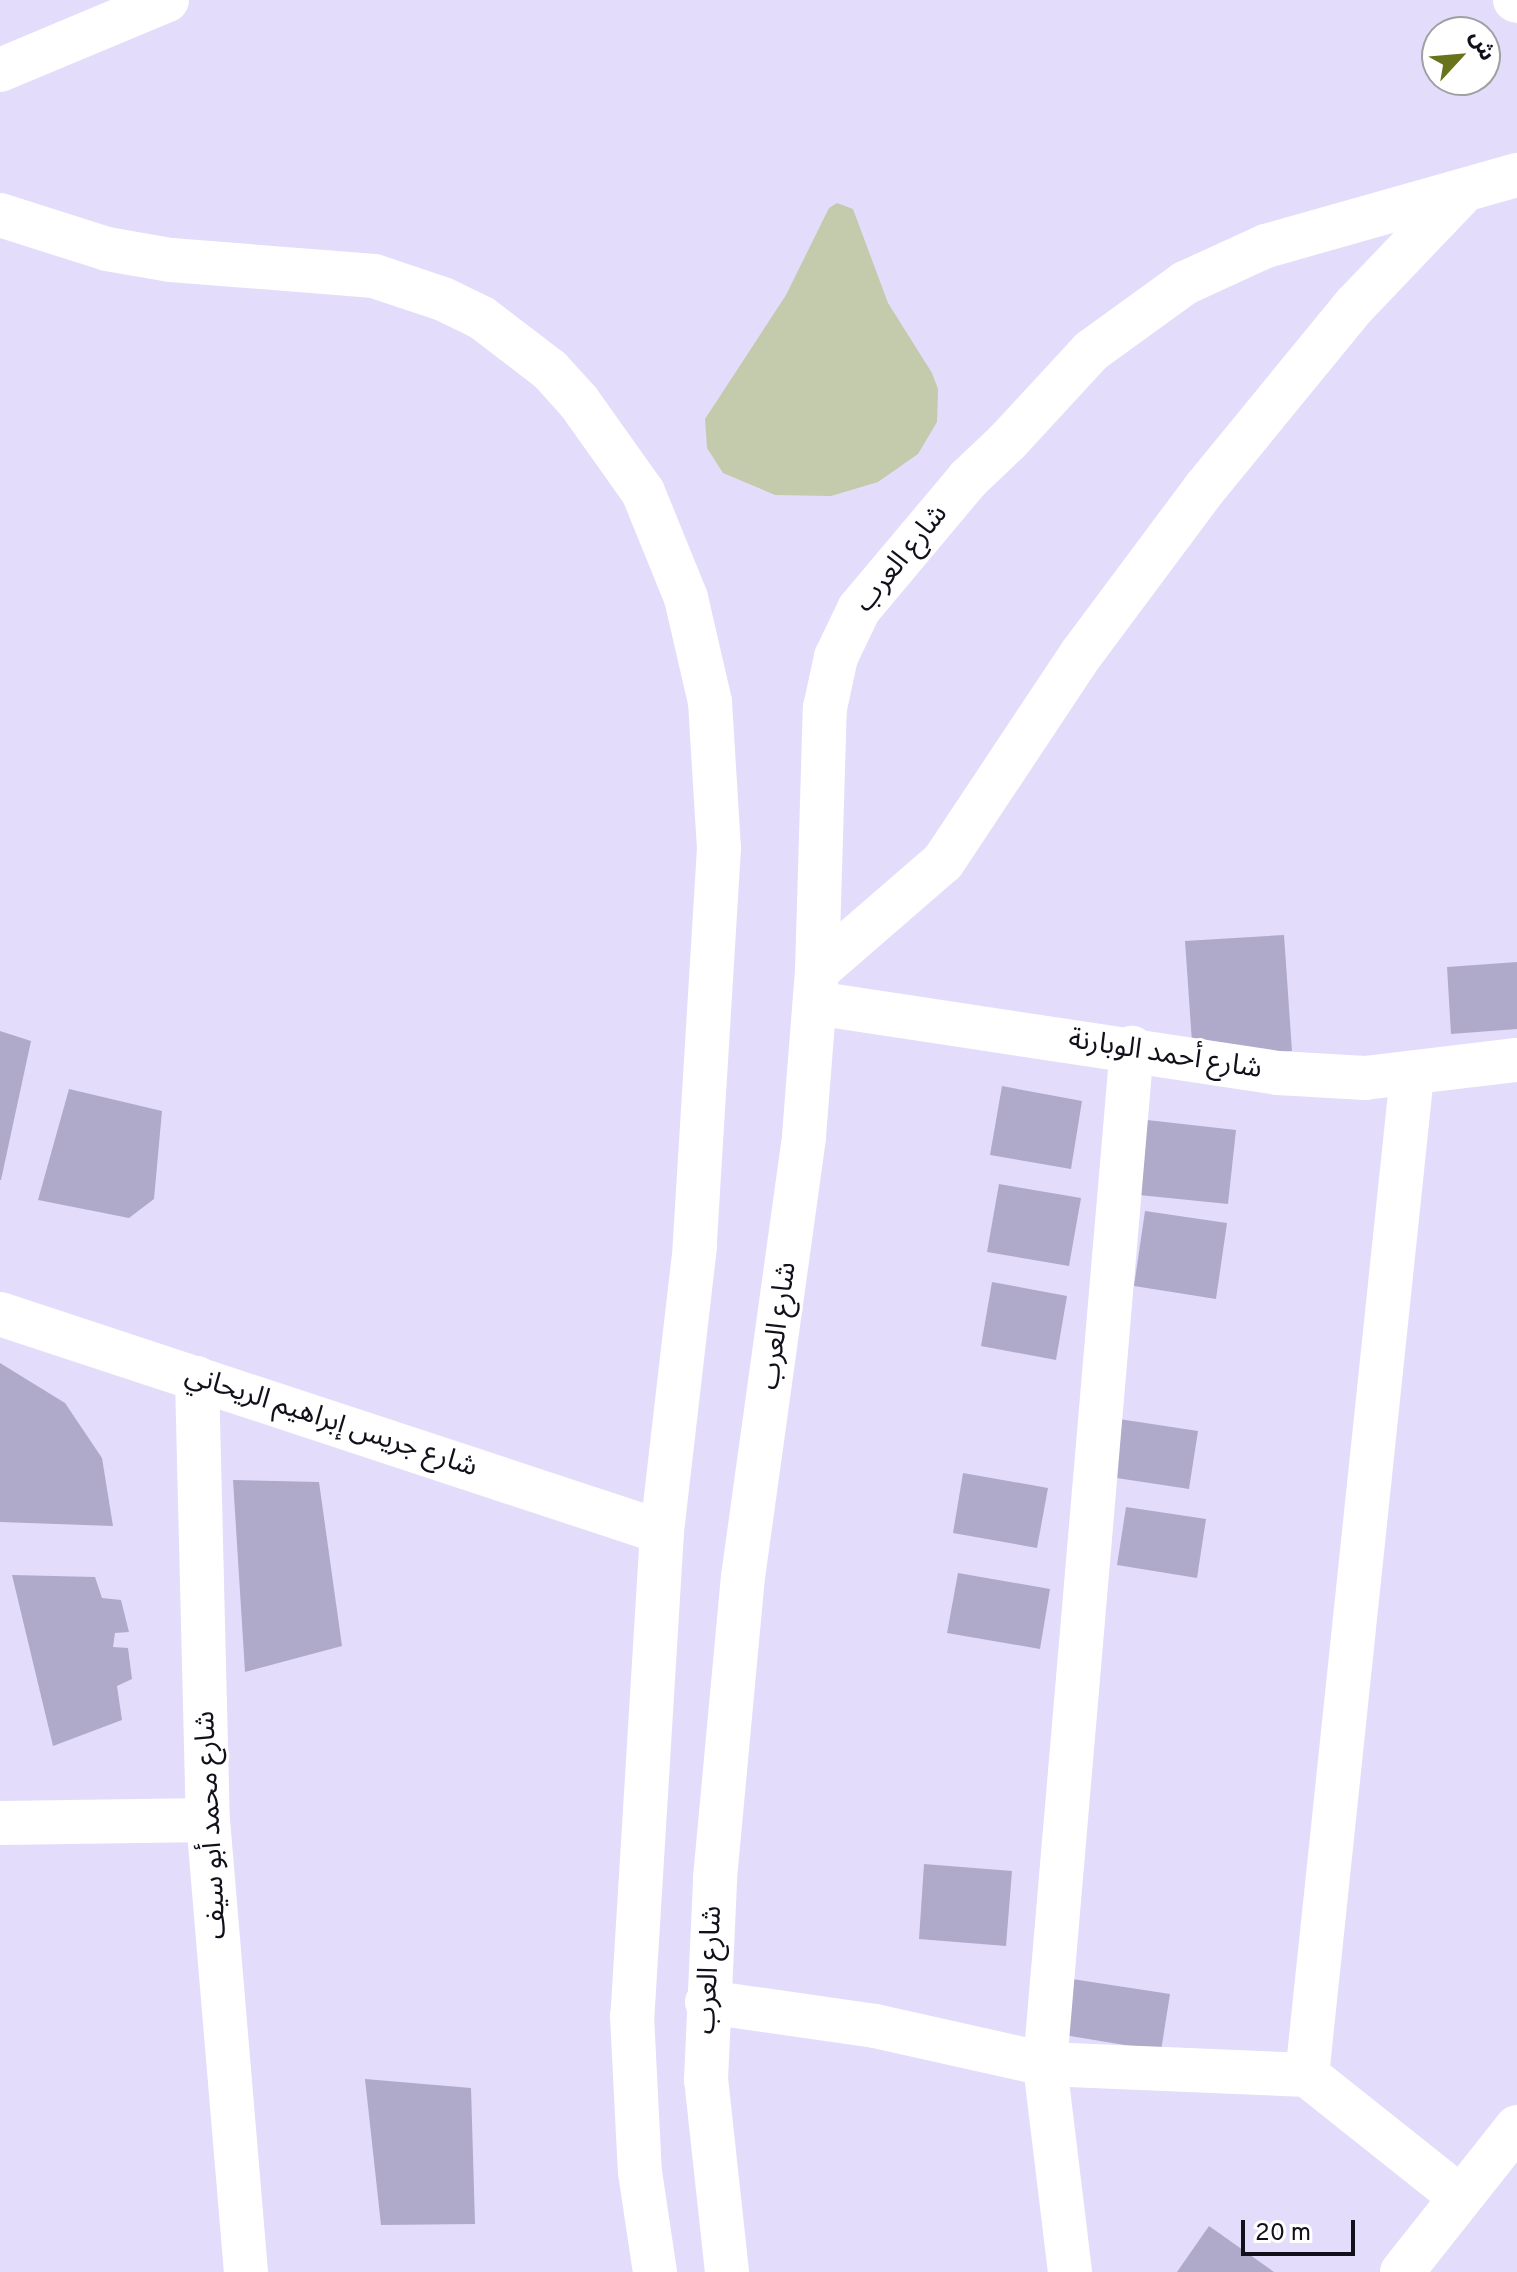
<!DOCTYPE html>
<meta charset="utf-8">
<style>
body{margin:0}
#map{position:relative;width:1517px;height:2272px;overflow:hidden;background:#e3ddfb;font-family:Overpass,"Noto Sans Arabic",sans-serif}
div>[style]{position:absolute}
.green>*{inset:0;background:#c4caac}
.building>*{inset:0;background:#b0aaca}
.minor>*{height:44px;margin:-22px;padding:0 22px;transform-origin:22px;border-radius:22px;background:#fff}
.tertiary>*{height:44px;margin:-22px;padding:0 22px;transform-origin:22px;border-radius:22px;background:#fff}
.secondary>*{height:44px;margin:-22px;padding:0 22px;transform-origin:22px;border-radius:22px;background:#fff}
span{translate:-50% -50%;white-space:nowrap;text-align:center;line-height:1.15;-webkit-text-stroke:6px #fff;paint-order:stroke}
.street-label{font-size:28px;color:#12101a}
.north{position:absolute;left:1421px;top:16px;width:80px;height:80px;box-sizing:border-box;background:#fff;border:2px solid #a09fa3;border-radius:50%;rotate:64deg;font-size:22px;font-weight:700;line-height:32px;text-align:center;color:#12101a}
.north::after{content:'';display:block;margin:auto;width:28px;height:36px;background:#68731c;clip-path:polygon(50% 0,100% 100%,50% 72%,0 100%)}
.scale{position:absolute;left:1241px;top:2220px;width:114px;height:36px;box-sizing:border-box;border:4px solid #12101a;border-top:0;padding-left:10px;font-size:24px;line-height:28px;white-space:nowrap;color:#12101a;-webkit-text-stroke:6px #fff;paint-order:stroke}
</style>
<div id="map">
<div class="green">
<div style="clip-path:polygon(837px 203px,853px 209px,888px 303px,932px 373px,938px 389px,937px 422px,918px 454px,878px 482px,831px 496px,775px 495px,723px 473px,707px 448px,705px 419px,786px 295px,829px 208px)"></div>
</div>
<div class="building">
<div style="clip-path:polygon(1284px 935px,1292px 1051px,1193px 1057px,1185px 941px)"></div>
<div style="clip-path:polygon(1517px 962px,1517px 1029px,1451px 1034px,1447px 967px)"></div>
<div style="clip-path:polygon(0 1031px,31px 1041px,1px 1180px,0 1180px)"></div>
<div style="clip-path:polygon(1002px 1086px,1082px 1101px,1071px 1169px,990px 1155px)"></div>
<div style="clip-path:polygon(69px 1089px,162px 1111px,154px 1199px,129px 1218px,38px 1200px)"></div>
<div style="clip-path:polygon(1147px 1120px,1236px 1130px,1228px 1204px,1139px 1195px)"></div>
<div style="clip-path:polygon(999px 1184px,1081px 1198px,1069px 1266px,987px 1252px)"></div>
<div style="clip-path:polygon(1145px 1211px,1227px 1223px,1216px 1299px,1134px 1286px)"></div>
<div style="clip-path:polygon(992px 1282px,1067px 1296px,1056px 1360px,981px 1346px)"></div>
<div style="clip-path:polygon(0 1363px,65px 1403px,102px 1458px,113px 1526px,0 1522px)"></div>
<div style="clip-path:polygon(1119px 1419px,1198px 1431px,1189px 1489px,1110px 1477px)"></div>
<div style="clip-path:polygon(963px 1473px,1048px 1488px,1037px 1548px,953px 1533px)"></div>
<div style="clip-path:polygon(233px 1480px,319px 1482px,342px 1646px,245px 1672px)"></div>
<div style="clip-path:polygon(1126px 1507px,1206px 1519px,1197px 1578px,1117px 1565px)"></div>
<div style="clip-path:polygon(958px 1573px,1050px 1589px,1040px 1649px,947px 1633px)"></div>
<div style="clip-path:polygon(12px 1575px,95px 1577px,102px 1598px,121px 1600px,129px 1632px,115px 1633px,113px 1647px,128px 1648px,132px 1679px,117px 1686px,122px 1720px,53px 1746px)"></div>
<div style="clip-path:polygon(924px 1864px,1012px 1871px,1006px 1946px,919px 1939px)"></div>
<div style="clip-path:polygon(1072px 1979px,1170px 1994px,1161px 2051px,1064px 2035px)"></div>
<div style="clip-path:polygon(365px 2079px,471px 2088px,475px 2224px,381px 2225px)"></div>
<div style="clip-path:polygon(1209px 2226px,1274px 2272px,1177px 2272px)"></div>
</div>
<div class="minor">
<div style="left:817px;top:971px;width:167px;rotate:-40.9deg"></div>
<div style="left:943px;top:862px;width:251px;rotate:-56.4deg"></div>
<div style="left:1082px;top:653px;width:206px;rotate:-53.3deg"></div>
<div style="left:1205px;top:488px;width:237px;rotate:-50.7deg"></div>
<div style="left:1355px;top:305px;width:151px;rotate:-46.3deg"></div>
<div style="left:815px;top:1003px;width:468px;rotate:8.6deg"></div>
<div style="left:1278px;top:1073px;width:87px;rotate:3.3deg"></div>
<div style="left:1365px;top:1078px;width:153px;rotate:-6.8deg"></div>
<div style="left:1412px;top:1075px;width:1005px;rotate:95.99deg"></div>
<div style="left:1307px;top:2075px;width:194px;rotate:38.5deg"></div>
<div style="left:0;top:1314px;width:697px;rotate:18.23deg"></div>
<div style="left:197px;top:1378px;width:442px;rotate:88.6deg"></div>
<div style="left:208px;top:1820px;width:454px;rotate:85.2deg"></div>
<div style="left:0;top:1823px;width:208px;rotate:-0.8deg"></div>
<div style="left:707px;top:2002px;width:170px;rotate:8.1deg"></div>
<div style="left:875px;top:2026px;width:174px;rotate:12.6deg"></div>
<div style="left:1045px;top:2064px;width:262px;rotate:2.4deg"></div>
<div style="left:1070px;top:2272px;width:209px;rotate:-96.9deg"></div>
<div style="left:1045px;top:2064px;width:1020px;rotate:-85.11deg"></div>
<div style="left:1402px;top:2272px;width:185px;rotate:-51.6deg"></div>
</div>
<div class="tertiary">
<div style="left:1515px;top:0;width:2px;rotate:27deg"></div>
<div style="left:1008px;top:441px;width:122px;rotate:-47.3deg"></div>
<div style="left:1091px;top:351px;width:116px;rotate:-35.9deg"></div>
<div style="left:1185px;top:283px;width:89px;rotate:-24.6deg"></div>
<div style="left:1266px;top:246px;width:261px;rotate:-15.8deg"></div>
</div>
<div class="secondary">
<div style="left:0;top:70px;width:181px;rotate:-22.7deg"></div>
<div style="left:0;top:215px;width:112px;rotate:17.6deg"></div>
<div style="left:107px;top:249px;width:65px;rotate:9.8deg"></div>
<div style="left:171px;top:260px;width:204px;rotate:4.5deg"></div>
<div style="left:374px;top:276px;width:73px;rotate:18.4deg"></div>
<div style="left:443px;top:299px;width:43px;rotate:26deg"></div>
<div style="left:482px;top:318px;width:86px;rotate:37.4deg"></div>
<div style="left:550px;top:370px;width:43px;rotate:47.8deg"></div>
<div style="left:579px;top:402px;width:110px;rotate:54.6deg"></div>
<div style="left:643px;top:492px;width:114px;rotate:67.9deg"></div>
<div style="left:686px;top:598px;width:107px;rotate:77deg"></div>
<div style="left:710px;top:702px;width:146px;rotate:86.5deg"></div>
<div style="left:719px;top:848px;width:399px;rotate:93.5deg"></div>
<div style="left:695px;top:1246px;width:288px;rotate:96.6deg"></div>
<div style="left:662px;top:1532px;width:485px;rotate:93.5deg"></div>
<div style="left:632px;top:2016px;width:156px;rotate:87.1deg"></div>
<div style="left:640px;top:2172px;width:101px;rotate:81.5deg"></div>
<div style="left:727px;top:2272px;width:193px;rotate:-96.2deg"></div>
<div style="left:706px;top:2080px;width:202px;rotate:-87.4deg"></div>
<div style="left:715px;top:1878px;width:302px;rotate:-84.7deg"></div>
<div style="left:743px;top:1577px;width:445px;rotate:-82.1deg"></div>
<div style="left:804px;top:1136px;width:166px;rotate:-85.5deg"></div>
<div style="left:817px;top:971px;width:263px;rotate:-88.3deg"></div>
<div style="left:825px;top:708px;width:52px;rotate:-77.8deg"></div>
<div style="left:836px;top:657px;width:53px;rotate:-64.4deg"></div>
<div style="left:859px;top:609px;width:170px;rotate:-50deg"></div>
<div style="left:968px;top:479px;width:55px;rotate:-43.5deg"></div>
</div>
<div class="street-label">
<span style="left:902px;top:559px;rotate:-51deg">شارع العرب</span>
<span style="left:1165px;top:1055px;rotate:9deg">شارع أحمد الوبارنة</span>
<span style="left:779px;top:1326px;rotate:-82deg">شارع العرب</span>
<span style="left:331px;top:1422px;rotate:18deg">شارع جريس إبراهيم الريحاني</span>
<span style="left:212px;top:1825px;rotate:-93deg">شارع محمد أبو سيف</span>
<span style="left:710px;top:1970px;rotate:-87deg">شارع العرب</span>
</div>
<div class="north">ش</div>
<div class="scale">20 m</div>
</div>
